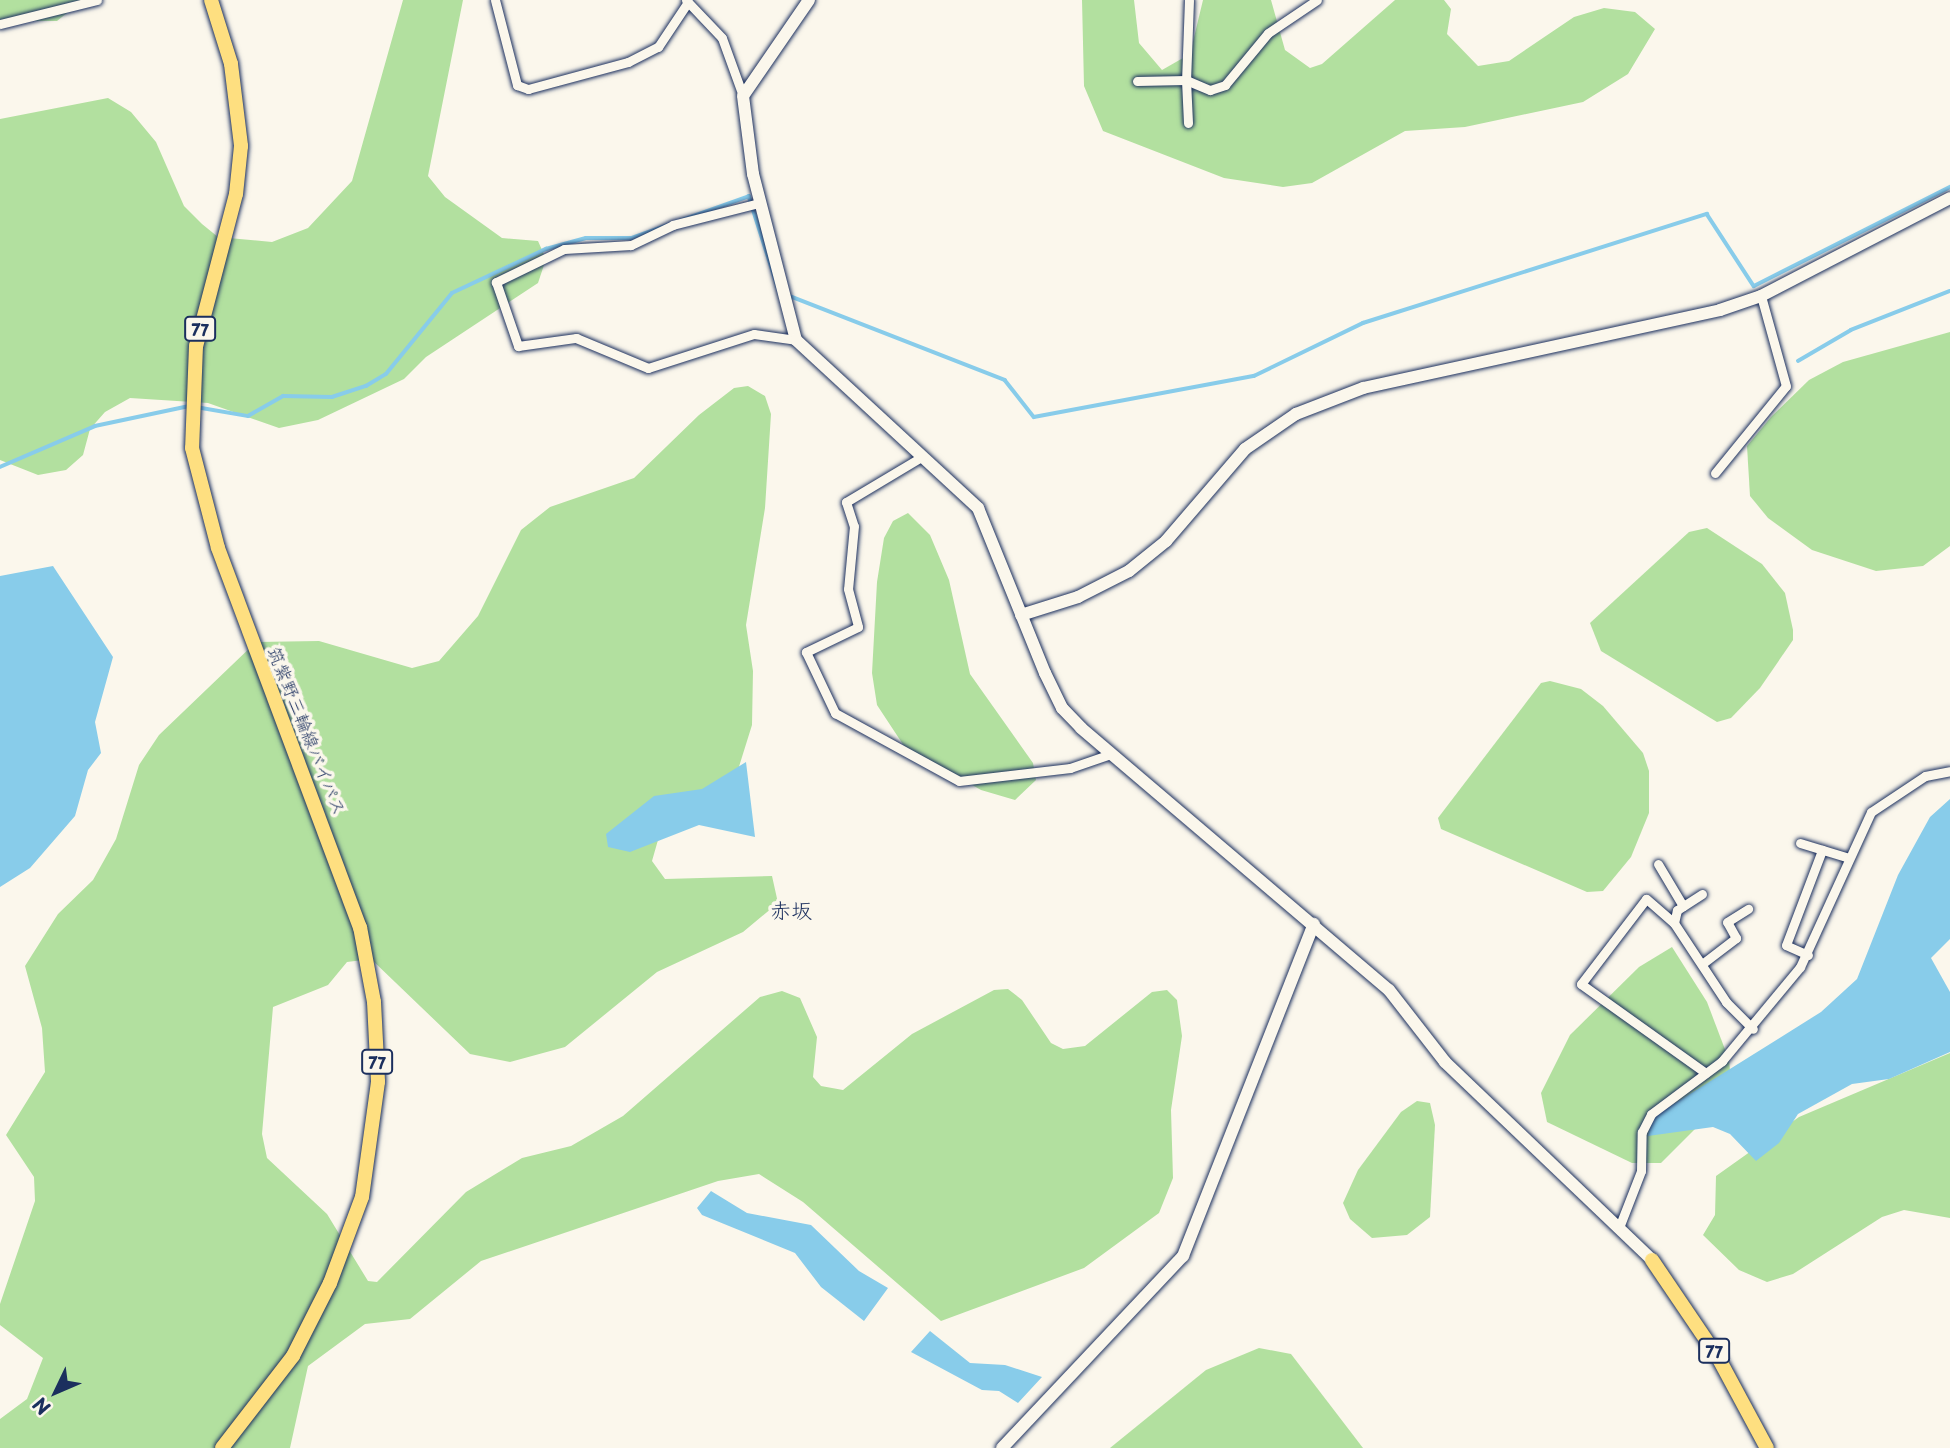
<!DOCTYPE html>
<meta charset="utf-8">
<style>
body{margin:0}
#map{position:relative;width:1950px;height:1448px;overflow:hidden;background:#fbf7ec;font-family:"Playpen Sans","Klee One",sans-serif}
div>[style]{position:absolute}
.green>*{inset:0;background:#b2e09f}
.water>*{inset:0;background:#88ccea}
.stream>*{height:3.5px;margin:-1.75px;padding:0 1.75px;transform-origin:1.75px;border-radius:1.75px;background:#88ccea}
.roads{filter:drop-shadow(0 0 2px #1b2f5e) drop-shadow(0 0 2px #1b2f5e)}
.street>*{height:9px;margin:-4.5px;padding:0 4.5px;transform-origin:4.5px;border-radius:4.5px;background:#fbf7ec}
.secondary>*{height:12px;margin:-6px;padding:0 6px;transform-origin:6px;border-radius:6px;background:#fbf7ec}
.primary>*{height:14px;margin:-7px;padding:0 7px;transform-origin:7px;border-radius:7px;background:#fedf80}
span{translate:-50% -50%;white-space:nowrap;text-align:center;line-height:1.15;-webkit-text-stroke:7px #fbf7ec;paint-order:stroke}
.shield-label span{padding:2px 5px;background:#fbf7ec;border:2px solid;border-radius:5px;-webkit-text-stroke-width:0}
.shield-label{font-size:16px;color:#1b2f5e;font-weight:700}
.street-label{font-size:18px;color:#1b2f5e}
.quarter-label{font-size:21px;color:#1b2f5e}
.north{position:absolute;left:21px;top:1357px;width:70px;height:70px;-webkit-text-stroke:5px #fbf7ec;paint-order:stroke;rotate:226deg;font-size:19px;font-weight:700;line-height:28px;text-align:center;color:#1b2f5e}
.north::after{content:'';display:block;margin:auto;width:24px;height:32px;background:#1b2f5e;clip-path:polygon(50% 0,100% 100%,50% 72%,0 100%)}
</style>
<div id="map">
<div class="green">
<div style="clip-path:polygon(0 0,83px 0,57px 21px,0 21px)"></div>
<div style="clip-path:polygon(403px 0,463px 0,428px 176px,445px 197px,502px 238px,538px 241px,546px 259px,538px 283px,426px 357px,404px 379px,318px 420px,279px 428px,208px 403px,130px 398px,105px 412px,90px 429px,83px 455px,66px 470px,38px 475px,0 460px,0 119px,108px 98px,131px 112px,156px 142px,184px 206px,202px 224px,218px 237px,272px 242px,308px 228px,352px 181px)"></div>
<div style="clip-path:polygon(1082px 0,1134px 0,1139px 43px,1162px 70px,1190px 54px,1203px 0,1271px 0,1285px 50px,1310px 68px,1322px 64px,1395px 0,1444px 0,1451px 9px,1447px 34px,1478px 66px,1509px 61px,1574px 17px,1604px 8px,1635px 12px,1655px 29px,1628px 74px,1583px 102px,1465px 127px,1405px 131px,1312px 183px,1283px 187px,1224px 178px,1103px 131px,1084px 86px)"></div>
<div style="clip-path:polygon(1950px 332px,1950px 546px,1923px 566px,1876px 571px,1812px 550px,1768px 518px,1750px 496px,1747px 446px,1771px 417px,1809px 380px,1843px 362px)"></div>
<div style="clip-path:polygon(748px 386px,765px 396px,771px 414px,765px 508px,746px 625px,753px 671px,752px 725px,737px 773px,658px 840px,652px 861px,665px 879px,772px 876px,778px 903px,743px 932px,657px 972px,565px 1047px,510px 1062px,470px 1054px,371px 959px,347px 962px,328px 985px,273px 1007px,262px 1134px,267px 1158px,327px 1214px,368px 1281px,377px 1282px,466px 1192px,522px 1158px,571px 1146px,623px 1116px,760px 997px,782px 991px,800px 998px,817px 1037px,813px 1077px,821px 1086px,843px 1090px,912px 1034px,994px 990px,1008px 989px,1022px 1000px,1051px 1043px,1063px 1049px,1085px 1046px,1152px 992px,1167px 990px,1177px 1000px,1182px 1036px,1171px 1110px,1173px 1178px,1159px 1213px,1084px 1268px,941px 1321px,803px 1202px,759px 1174px,718px 1181px,481px 1261px,410px 1319px,365px 1324px,308px 1366px,290px 1448px,0 1448px,0 1419px,27px 1399px,43px 1358px,0 1325px,0 1304px,35px 1201px,34px 1177px,6px 1135px,45px 1072px,42px 1028px,25px 966px,58px 914px,93px 880px,116px 839px,139px 765px,159px 735px,256px 642px,319px 641px,412px 668px,439px 661px,478px 616px,521px 530px,550px 507px,634px 478px,699px 415px,734px 388px)"></div>
<div style="clip-path:polygon(908px 513px,930px 535px,949px 580px,970px 674px,1033px 763px,1036px 780px,1015px 800px,981px 790px,904px 746px,877px 705px,872px 673px,877px 582px,884px 538px,893px 521px)"></div>
<div style="clip-path:polygon(1707px 528px,1762px 564px,1785px 593px,1793px 630px,1793px 640px,1760px 688px,1731px 718px,1717px 722px,1601px 651px,1590px 623px,1689px 532px)"></div>
<div style="clip-path:polygon(1550px 681px,1581px 689px,1603px 706px,1643px 753px,1649px 771px,1649px 813px,1631px 857px,1603px 891px,1587px 892px,1441px 829px,1438px 818px,1541px 683px)"></div>
<div style="clip-path:polygon(1672px 947px,1707px 1002px,1729px 1060px,1732px 1092px,1661px 1163px,1632px 1163px,1547px 1122px,1541px 1093px,1570px 1035px,1639px 967px)"></div>
<div style="clip-path:polygon(1950px 1053px,1950px 1218px,1904px 1210px,1882px 1217px,1793px 1274px,1767px 1282px,1739px 1270px,1703px 1235px,1715px 1215px,1716px 1176px,1799px 1117px)"></div>
<div style="clip-path:polygon(1417px 1101px,1430px 1103px,1435px 1125px,1430px 1217px,1407px 1235px,1372px 1238px,1350px 1219px,1343px 1203px,1358px 1170px,1401px 1112px)"></div>
<div style="clip-path:polygon(1259px 1348px,1291px 1354px,1363px 1448px,1110px 1448px,1206px 1370px)"></div>
</div>
<div class="water">
<div style="clip-path:polygon(53px 566px,113px 657px,95px 722px,101px 753px,88px 770px,75px 816px,30px 868px,0 887px,0 576px)"></div>
<div style="clip-path:polygon(746px 762px,755px 837px,699px 825px,630px 852px,608px 847px,606px 834px,654px 796px,702px 789px)"></div>
<div style="clip-path:polygon(1950px 799px,1950px 939px,1931px 958px,1950px 992px,1950px 1052px,1889px 1079px,1852px 1084px,1798px 1114px,1779px 1143px,1756px 1161px,1730px 1134px,1713px 1127px,1648px 1136px,1653px 1117px,1821px 1012px,1857px 979px,1898px 875px,1930px 817px)"></div>
<div style="clip-path:polygon(711px 1191px,747px 1213px,811px 1225px,859px 1271px,888px 1288px,864px 1321px,821px 1287px,795px 1253px,702px 1215px,697px 1208px)"></div>
<div style="clip-path:polygon(930px 1331px,970px 1363px,1005px 1365px,1042px 1377px,1018px 1403px,999px 1391px,982px 1390px,911px 1352px)"></div>
</div>
<div class="stream">
<div style="left:787px;top:295px;width:234px;rotate:21.3deg"></div>
<div style="left:1005px;top:380px;width:47px;rotate:51.9deg"></div>
<div style="left:1034px;top:417px;width:224px;rotate:-10.6deg"></div>
<div style="left:1254px;top:376px;width:121px;rotate:-25.9deg"></div>
<div style="left:1363px;top:323px;width:361px;rotate:-17.6deg"></div>
<div style="left:1707px;top:214px;width:86px;rotate:56.9deg"></div>
<div style="left:1754px;top:286px;width:220px;rotate:-26.8deg"></div>
<div style="left:1798px;top:361px;width:61px;rotate:-30.3deg"></div>
<div style="left:1851px;top:330px;width:106px;rotate:-21.5deg"></div>
<div style="left:196px;top:407px;width:53px;rotate:9.8deg"></div>
<div style="left:248px;top:416px;width:40px;rotate:-29.7deg"></div>
<div style="left:283px;top:396px;width:49px;rotate:1.2deg"></div>
<div style="left:332px;top:397px;width:36px;rotate:-18deg"></div>
<div style="left:366px;top:386px;width:23px;rotate:-31deg"></div>
<div style="left:386px;top:374px;width:104px;rotate:-50.8deg"></div>
<div style="left:452px;top:293px;width:104px;rotate:-25.1deg"></div>
<div style="left:546px;top:249px;width:41px;rotate:-15.4deg"></div>
<div style="left:586px;top:238px;width:46px"></div>
<div style="left:632px;top:238px;width:124px;rotate:-19.7deg"></div>
<div style="left:749px;top:196px;width:102px;rotate:72.3deg"></div>
<div style="left:0;top:467px;width:103px;rotate:-23.3deg"></div>
<div style="left:95px;top:426px;width:96px;rotate:-12deg"></div>
</div>
<div class="roads">
<div class="street">
<div style="left:495px;top:0;width:88px;rotate:75.5deg"></div>
<div style="left:517px;top:85px;width:12px;rotate:20deg"></div>
<div style="left:528px;top:89px;width:104px;rotate:-15.1deg"></div>
<div style="left:628px;top:62px;width:34px;rotate:-27deg"></div>
<div style="left:658px;top:47px;width:54px;rotate:-56.3deg"></div>
<div style="left:686px;top:0;width:52px;rotate:46.5deg"></div>
<div style="left:722px;top:38px;width:62px;rotate:70.1deg"></div>
<div style="left:1189px;top:0;width:80px;rotate:92.1deg"></div>
<div style="left:1186px;top:80px;width:26px;rotate:23deg"></div>
<div style="left:1210px;top:90px;width:16px;rotate:-18deg"></div>
<div style="left:1225px;top:85px;width:67px;rotate:-50.4deg"></div>
<div style="left:1268px;top:33px;width:59px;rotate:-34deg"></div>
<div style="left:0;top:24px;width:100px;rotate:-13.9deg"></div>
<div style="left:1137px;top:81px;width:49px;rotate:-1.2deg"></div>
<div style="left:1186px;top:80px;width:43px;rotate:87.3deg"></div>
<div style="left:759px;top:203px;width:89px;rotate:165.7deg"></div>
<div style="left:673px;top:225px;width:47px;rotate:154.5deg"></div>
<div style="left:631px;top:245px;width:67px;rotate:176.6deg"></div>
<div style="left:564px;top:249px;width:76px;rotate:154.1deg"></div>
<div style="left:496px;top:282px;width:68px;rotate:71deg"></div>
<div style="left:518px;top:346px;width:59px;rotate:-7.9deg"></div>
<div style="left:576px;top:338px;width:78px;rotate:22.6deg"></div>
<div style="left:648px;top:368px;width:111px;rotate:-17.8deg"></div>
<div style="left:754px;top:334px;width:42px;rotate:8.1deg"></div>
<div style="left:918px;top:459px;width:84px;rotate:149.2deg"></div>
<div style="left:846px;top:502px;width:25px;rotate:72deg"></div>
<div style="left:854px;top:526px;width:63px;rotate:95.4deg"></div>
<div style="left:848px;top:589px;width:39px;rotate:75deg"></div>
<div style="left:858px;top:627px;width:58px;rotate:154.3deg"></div>
<div style="left:806px;top:652px;width:68px;rotate:64.6deg"></div>
<div style="left:835px;top:713px;width:141px;rotate:28.7deg"></div>
<div style="left:959px;top:781px;width:112px;rotate:-6.7deg"></div>
<div style="left:1070px;top:768px;width:43px;rotate:-18.9deg"></div>
<div style="left:1715px;top:473px;width:112px;rotate:-50.8deg"></div>
<div style="left:1786px;top:386px;width:93px;rotate:-105.5deg"></div>
<div style="left:1800px;top:843px;width:48px;rotate:16.9deg"></div>
<div style="left:1658px;top:864px;width:49px;rotate:59.2deg"></div>
<div style="left:1702px;top:894px;width:30px;rotate:147deg"></div>
<div style="left:1677px;top:910px;width:13px;rotate:103deg"></div>
<div style="left:1674px;top:923px;width:95px;rotate:56.6deg"></div>
<div style="left:1726px;top:1002px;width:38px;rotate:45deg"></div>
<div style="left:1674px;top:923px;width:37px;rotate:-139deg"></div>
<div style="left:1646px;top:899px;width:107px;rotate:127.4deg"></div>
<div style="left:1581px;top:984px;width:153px;rotate:35.5deg"></div>
<div style="left:1808px;top:955px;width:24px;rotate:-156deg"></div>
<div style="left:1786px;top:945px;width:102px;rotate:-69.2deg"></div>
<div style="left:1702px;top:964px;width:43px;rotate:-37.4deg"></div>
<div style="left:1736px;top:938px;width:18px;rotate:-119deg"></div>
<div style="left:1727px;top:922px;width:25px;rotate:-32deg"></div>
<div style="left:1620px;top:1225px;width:58px;rotate:-68.7deg"></div>
<div style="left:1641px;top:1171px;width:39px;rotate:-89deg"></div>
<div style="left:1642px;top:1132px;width:20px;rotate:-63deg"></div>
<div style="left:1651px;top:1114px;width:89px;rotate:-36.7deg"></div>
<div style="left:1722px;top:1061px;width:122px;rotate:-50.3deg"></div>
<div style="left:1800px;top:967px;width:170px;rotate:-65.4deg"></div>
<div style="left:1871px;top:812px;width:65px;rotate:-33.7deg"></div>
<div style="left:1925px;top:776px;width:25px;rotate:-11deg"></div>
</div>
<div class="secondary">
<div style="left:809px;top:0;width:116px;rotate:124.5deg"></div>
<div style="left:743px;top:96px;width:79px;rotate:82.7deg"></div>
<div style="left:753px;top:174px;width:171px;rotate:75.5deg"></div>
<div style="left:796px;top:340px;width:248px;rotate:42.7deg"></div>
<div style="left:978px;top:508px;width:178px;rotate:67.9deg"></div>
<div style="left:1045px;top:673px;width:39px;rotate:64deg"></div>
<div style="left:1062px;top:708px;width:28px;rotate:46deg"></div>
<div style="left:1081px;top:728px;width:404px;rotate:40.4deg"></div>
<div style="left:1389px;top:990px;width:91px;rotate:52.1deg"></div>
<div style="left:1445px;top:1062px;width:286px;rotate:43.7deg"></div>
<div style="left:1021px;top:615px;width:60px;rotate:-17.5deg"></div>
<div style="left:1078px;top:597px;width:57px;rotate:-27deg"></div>
<div style="left:1129px;top:571px;width:48px;rotate:-39deg"></div>
<div style="left:1166px;top:541px;width:121px;rotate:-49.3deg"></div>
<div style="left:1245px;top:449px;width:62px;rotate:-34.5deg"></div>
<div style="left:1296px;top:414px;width:72px;rotate:-21.2deg"></div>
<div style="left:1363px;top:388px;width:365px;rotate:-12.3deg"></div>
<div style="left:1720px;top:310px;width:43px;rotate:-18.9deg"></div>
<div style="left:1761px;top:296px;width:213px;rotate:-27.4deg"></div>
<div style="left:1002px;top:1448px;width:264px;rotate:-46.7deg"></div>
<div style="left:1183px;top:1256px;width:357px;rotate:-68.5deg"></div>
</div>
<div class="primary">
<div style="left:211px;top:0;width:67px;rotate:72.6deg"></div>
<div style="left:231px;top:64px;width:83px;rotate:83deg"></div>
<div style="left:241px;top:146px;width:48px;rotate:95.9deg"></div>
<div style="left:236px;top:194px;width:157px;rotate:104.7deg"></div>
<div style="left:196px;top:346px;width:102px;rotate:92.2deg"></div>
<div style="left:192px;top:448px;width:103px;rotate:75.4deg"></div>
<div style="left:218px;top:548px;width:405px;rotate:69.5deg"></div>
<div style="left:360px;top:927px;width:76px;rotate:79.4deg"></div>
<div style="left:374px;top:1002px;width:80px;rotate:87.1deg"></div>
<div style="left:378px;top:1082px;width:116px;rotate:97.9deg"></div>
<div style="left:362px;top:1197px;width:92px;rotate:110.4deg"></div>
<div style="left:330px;top:1283px;width:82px;rotate:116.9deg"></div>
<div style="left:293px;top:1356px;width:116px;rotate:127.7deg"></div>
<div style="left:1652px;top:1260px;width:120px;rotate:55.9deg"></div>
<div style="left:1719px;top:1359px;width:101px;rotate:61.7deg"></div>
</div>
</div>
<div class="shield-label">
<span style="left:200px;top:329px">77</span>
<span style="left:377px;top:1062px">77</span>
<span style="left:1714px;top:1351px">77</span>
</div>
<div class="street-label">
<span style="left:307px;top:731px;rotate:68deg">筑紫野三輪線バイパス</span>
</div>
<div class="quarter-label">
<span style="left:791px;top:909px">赤坂</span>
</div>
<div class="north">N</div>
</div>
